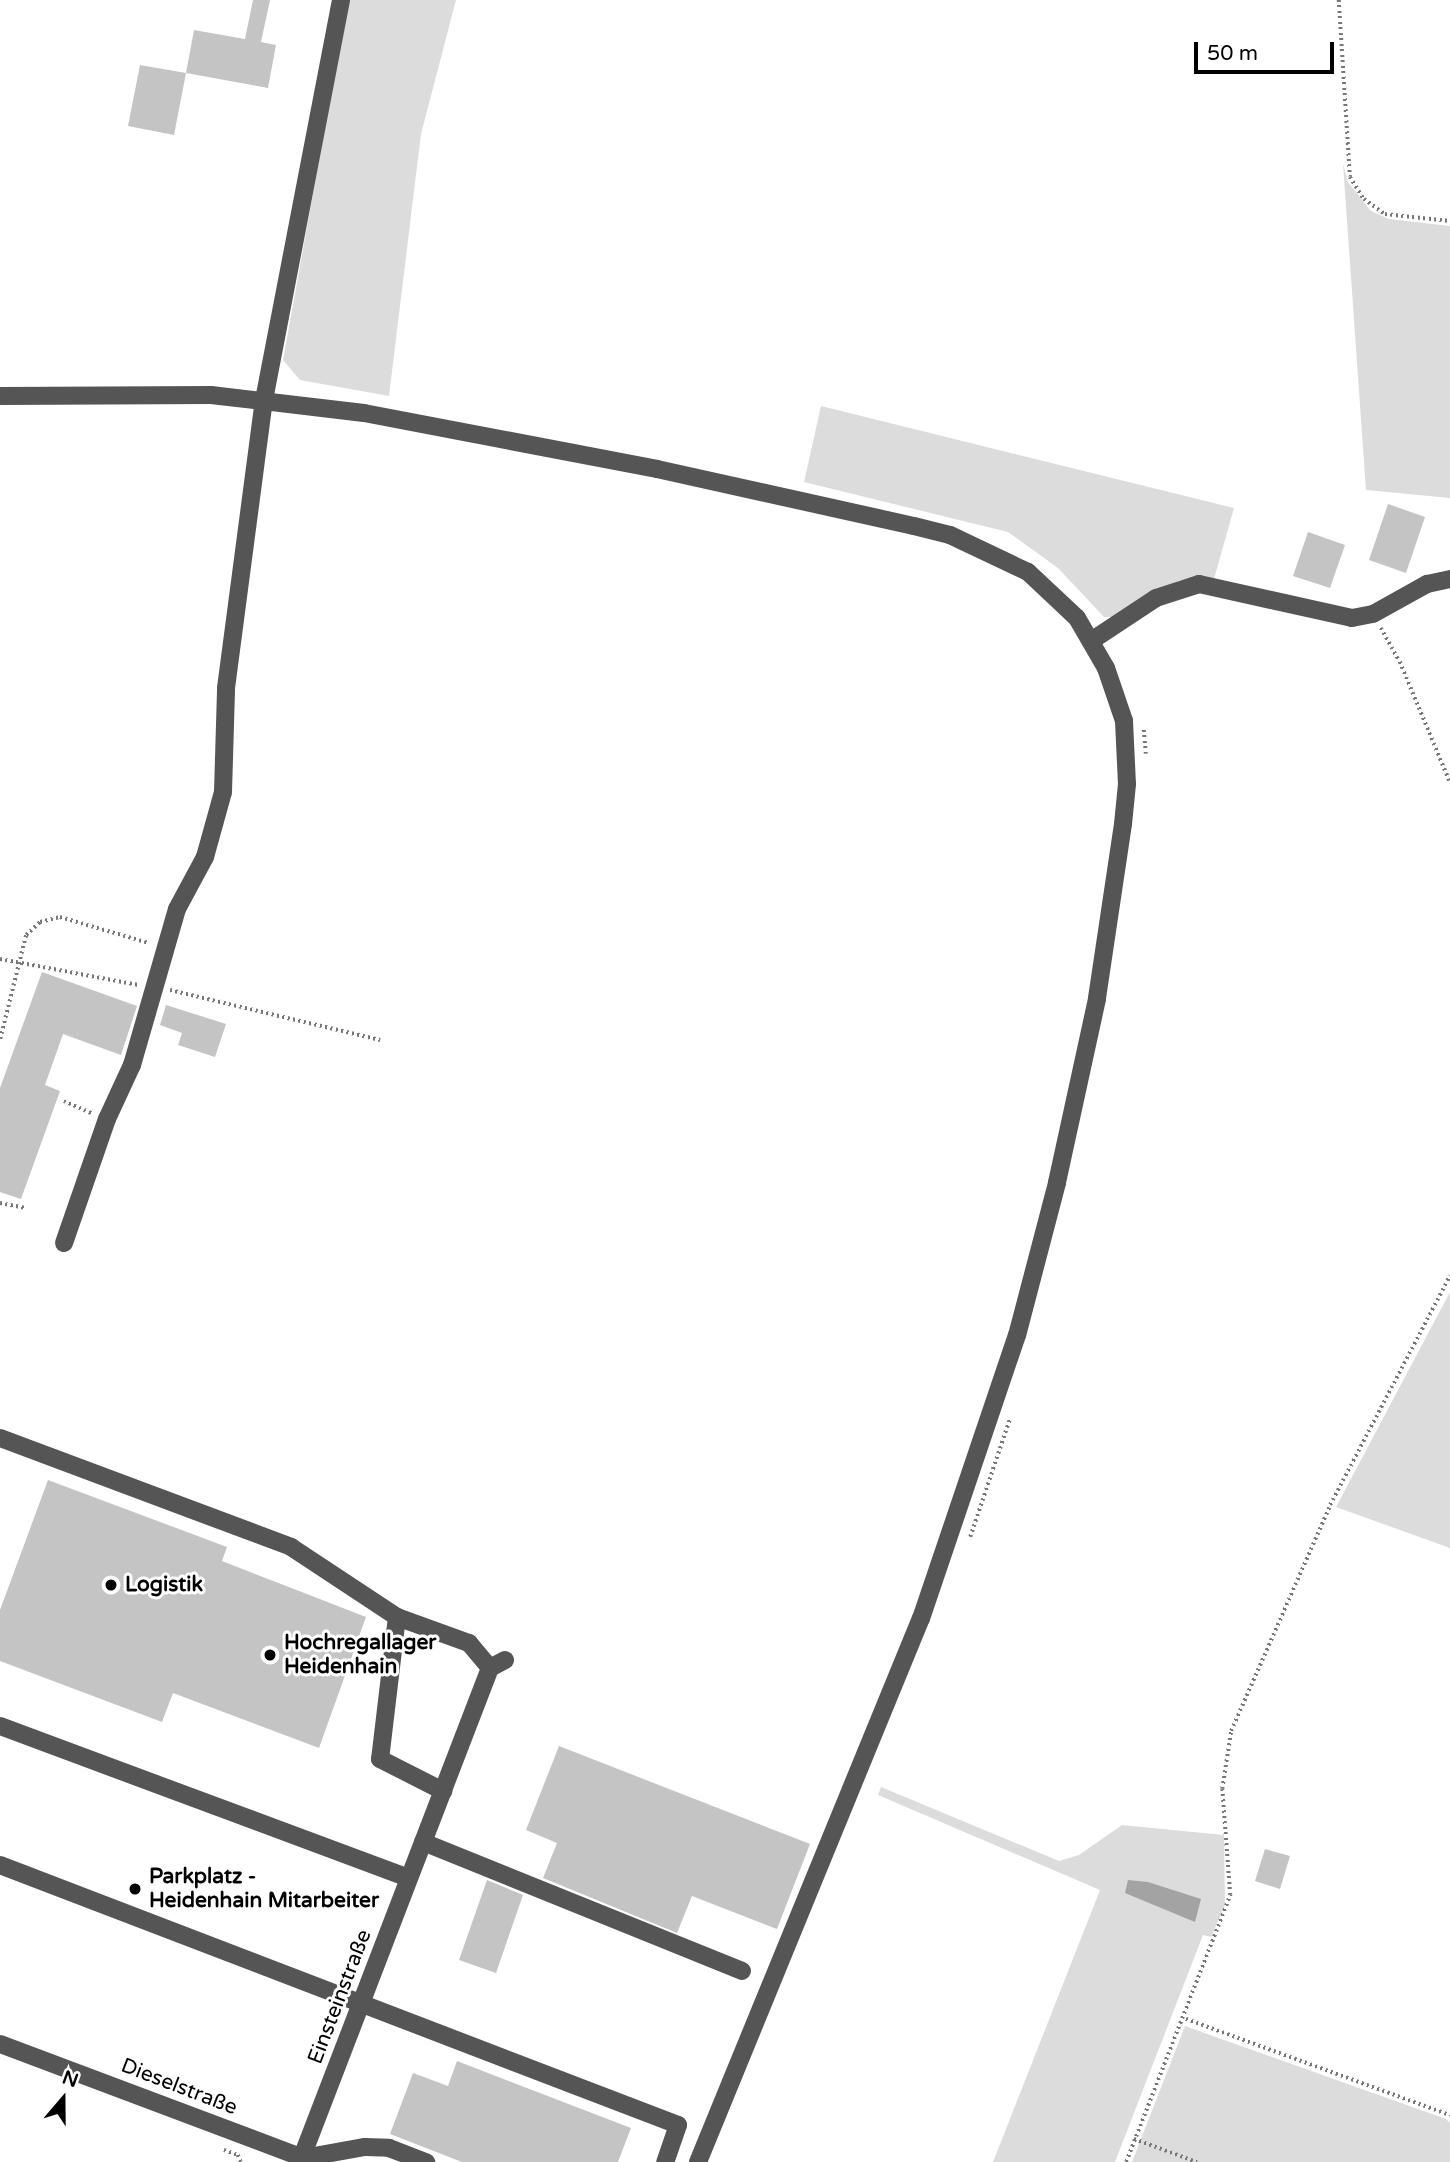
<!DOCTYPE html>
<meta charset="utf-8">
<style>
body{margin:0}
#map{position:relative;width:1450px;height:2162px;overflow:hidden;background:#fff;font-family:"Varela Round",sans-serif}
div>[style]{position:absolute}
.green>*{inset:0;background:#dcdcdc}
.water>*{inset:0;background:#a3a3a3}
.building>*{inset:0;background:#c4c4c4}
.path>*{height:3.5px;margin-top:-1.75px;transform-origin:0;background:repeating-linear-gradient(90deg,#777 0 2px,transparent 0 5.5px)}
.minor>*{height:18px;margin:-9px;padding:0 9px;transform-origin:9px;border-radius:9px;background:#555}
.dots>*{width:19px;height:19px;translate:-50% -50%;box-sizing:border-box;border:4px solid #fff;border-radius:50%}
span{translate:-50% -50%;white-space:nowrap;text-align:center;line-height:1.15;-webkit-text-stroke:6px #fff;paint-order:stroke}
.poi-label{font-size:21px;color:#000;font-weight:700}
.left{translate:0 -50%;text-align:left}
.street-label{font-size:21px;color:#000}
.north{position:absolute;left:28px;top:2064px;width:70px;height:70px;-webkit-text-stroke:5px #fff;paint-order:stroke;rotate:20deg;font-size:19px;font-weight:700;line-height:28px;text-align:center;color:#000}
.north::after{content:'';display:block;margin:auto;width:24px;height:32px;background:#000;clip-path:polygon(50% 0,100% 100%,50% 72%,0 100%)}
.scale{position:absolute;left:1194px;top:42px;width:140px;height:32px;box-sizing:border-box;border:4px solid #000;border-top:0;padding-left:9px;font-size:21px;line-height:24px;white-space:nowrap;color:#000;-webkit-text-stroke:5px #fff;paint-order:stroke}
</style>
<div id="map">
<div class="green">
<div style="clip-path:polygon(348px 0,456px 0,421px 134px,389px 396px,300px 380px,283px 360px)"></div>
<div style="clip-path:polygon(1343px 164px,1348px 182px,1371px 211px,1389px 219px,1450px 226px,1450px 498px,1366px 490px)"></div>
<div style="clip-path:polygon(821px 406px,1234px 508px,1214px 579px,1180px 580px,1112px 617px,1104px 617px,1058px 568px,1008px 532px,804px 482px)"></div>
<div style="clip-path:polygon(1450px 1292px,1450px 1548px,1336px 1507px)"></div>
<div style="clip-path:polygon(881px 1787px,1059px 1861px,1079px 1855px,1122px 1825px,1224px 1835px,1225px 1905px,1211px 1937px,1203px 1935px,1115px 2162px,993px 2162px,1100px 1890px,878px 1795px)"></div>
<div style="clip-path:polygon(1185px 2026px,1446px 2119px,1450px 2123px,1450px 2162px,1132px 2162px)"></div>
</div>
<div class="water">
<div style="clip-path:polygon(1128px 1880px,1148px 1882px,1201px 1899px,1195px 1922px,1125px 1893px)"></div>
</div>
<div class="building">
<div style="clip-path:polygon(253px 0,270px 0,261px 42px,276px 45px,268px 88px,186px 73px,194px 30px,245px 39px)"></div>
<div style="clip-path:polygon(140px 65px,186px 73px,174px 135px,128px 126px)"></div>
<div style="clip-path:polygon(1388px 504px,1425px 517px,1406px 573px,1369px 560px)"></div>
<div style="clip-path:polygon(1308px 532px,1345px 545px,1330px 588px,1293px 576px)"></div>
<div style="clip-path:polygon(42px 972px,137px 1006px,121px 1055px,63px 1034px,45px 1085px,60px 1091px,21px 1199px,0 1192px,0 1088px)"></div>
<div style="clip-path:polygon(166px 1005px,226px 1024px,215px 1057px,178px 1045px,182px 1033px,160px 1025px)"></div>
<div style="clip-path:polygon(48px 1480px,227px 1547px,222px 1561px,366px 1617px,319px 1748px,173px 1693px,162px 1722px,0 1661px,0 1610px)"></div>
<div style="clip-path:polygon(559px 1746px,810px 1844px,777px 1929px,692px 1896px,677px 1933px,543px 1878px,557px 1843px,526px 1830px)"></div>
<div style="clip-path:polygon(1265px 1849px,1290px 1856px,1280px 1889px,1255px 1881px)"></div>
<div style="clip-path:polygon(487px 1880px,523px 1895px,496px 1973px,459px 1960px)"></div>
<div style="clip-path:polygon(457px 2061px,631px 2128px,618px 2162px,462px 2162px,390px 2134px,413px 2073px,448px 2086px)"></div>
</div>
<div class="path">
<div style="left:1339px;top:0;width:177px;rotate:86.4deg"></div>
<div style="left:1350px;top:177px;width:26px;rotate:58deg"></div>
<div style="left:1364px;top:199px;width:26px;rotate:36deg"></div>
<div style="left:1385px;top:214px;width:65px;rotate:6.1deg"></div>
<div style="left:1381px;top:628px;width:39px;rotate:61deg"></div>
<div style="left:1400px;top:662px;width:130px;rotate:67.4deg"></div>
<div style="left:1144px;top:730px;width:24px;rotate:85deg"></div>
<div style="left:0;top:959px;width:141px;rotate:10.6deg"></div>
<div style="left:170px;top:990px;width:216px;rotate:13.4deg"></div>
<div style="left:0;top:1039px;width:107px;rotate:-76deg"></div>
<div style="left:26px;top:935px;width:19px;rotate:-43deg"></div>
<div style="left:40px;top:922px;width:21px;rotate:-14deg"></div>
<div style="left:60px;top:917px;width:93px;rotate:16.3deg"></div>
<div style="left:64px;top:1101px;width:30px;rotate:24deg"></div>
<div style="left:0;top:1203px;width:25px;rotate:11deg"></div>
<div style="left:970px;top:1537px;width:126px;rotate:-71.4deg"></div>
<div style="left:1186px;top:2019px;width:281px;rotate:20deg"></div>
<div style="left:1134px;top:2139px;width:67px;rotate:20.1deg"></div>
<div style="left:224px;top:2150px;width:15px;rotate:20deg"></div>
<div style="left:238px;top:2155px;width:8px;rotate:67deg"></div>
<div style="left:1126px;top:2162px;width:287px;rotate:-68.7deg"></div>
<div style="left:1230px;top:1895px;width:106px;rotate:-94.3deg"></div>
<div style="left:1222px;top:1789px;width:59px;rotate:-81.2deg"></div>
<div style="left:1231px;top:1731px;width:247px;rotate:-66.3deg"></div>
<div style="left:1330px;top:1505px;width:259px;rotate:-62.4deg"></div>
</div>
<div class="minor">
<div style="left:0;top:396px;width:211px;rotate:-0.3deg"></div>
<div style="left:211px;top:395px;width:154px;rotate:6.7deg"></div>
<div style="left:364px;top:413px;width:298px;rotate:10.8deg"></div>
<div style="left:657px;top:469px;width:263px;rotate:12.5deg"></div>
<div style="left:914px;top:526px;width:37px;rotate:14deg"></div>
<div style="left:950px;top:535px;width:86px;rotate:25.4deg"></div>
<div style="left:1028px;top:572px;width:67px;rotate:43.2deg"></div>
<div style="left:1077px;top:618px;width:58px;rotate:59.9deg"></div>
<div style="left:1106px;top:668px;width:56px;rotate:71.2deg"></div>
<div style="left:1124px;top:721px;width:63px;rotate:87.3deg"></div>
<div style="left:1127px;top:784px;width:40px;rotate:95.7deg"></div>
<div style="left:1123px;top:824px;width:177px;rotate:98.5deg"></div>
<div style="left:1097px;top:999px;width:188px;rotate:102.3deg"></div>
<div style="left:1057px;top:1183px;width:157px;rotate:104.7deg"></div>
<div style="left:1017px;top:1335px;width:299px;rotate:108.7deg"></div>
<div style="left:921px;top:1618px;width:588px;rotate:112.29deg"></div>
<div style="left:1091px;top:641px;width:78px;rotate:-33.5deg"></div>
<div style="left:1156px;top:598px;width:45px;rotate:-18deg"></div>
<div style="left:1199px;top:584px;width:157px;rotate:12.5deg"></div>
<div style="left:1352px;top:618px;width:21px;rotate:-11deg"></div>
<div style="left:1373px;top:614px;width:62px;rotate:-29.1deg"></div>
<div style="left:1427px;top:584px;width:24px;rotate:-12deg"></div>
<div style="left:64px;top:1243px;width:131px;rotate:-70.9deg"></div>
<div style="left:107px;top:1119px;width:60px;rotate:-65.2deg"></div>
<div style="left:132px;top:1065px;width:162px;rotate:-73.9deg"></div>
<div style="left:177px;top:909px;width:59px;rotate:-61.7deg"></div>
<div style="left:205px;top:857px;width:67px;rotate:-74.5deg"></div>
<div style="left:223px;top:792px;width:104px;rotate:-88.3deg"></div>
<div style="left:226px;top:688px;width:290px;rotate:-82.5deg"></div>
<div style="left:264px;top:400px;width:407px;rotate:-79.1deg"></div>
<div style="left:0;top:1438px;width:311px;rotate:20.5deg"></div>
<div style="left:291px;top:1547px;width:127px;rotate:33.4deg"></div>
<div style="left:397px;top:1617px;width:77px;rotate:19.9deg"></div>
<div style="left:469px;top:1643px;width:33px;rotate:50deg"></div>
<div style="left:397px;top:1617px;width:143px;rotate:96.8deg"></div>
<div style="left:380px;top:1759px;width:71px;rotate:26.9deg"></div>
<div style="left:0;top:1726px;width:436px;rotate:20.4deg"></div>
<div style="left:423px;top:1842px;width:344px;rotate:22deg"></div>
<div style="left:0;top:1865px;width:726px;rotate:20.98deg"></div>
<div style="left:678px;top:2125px;width:39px;rotate:109deg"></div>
<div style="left:0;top:2044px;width:332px;rotate:20.6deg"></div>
<div style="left:303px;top:2158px;width:63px;rotate:-10.1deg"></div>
<div style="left:365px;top:2147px;width:24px;rotate:2deg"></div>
<div style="left:389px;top:2148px;width:40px;rotate:21deg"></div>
<div style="left:300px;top:2162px;width:529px;rotate:-68.96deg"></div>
<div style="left:490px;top:1668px;width:17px;rotate:-28deg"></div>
</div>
<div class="dots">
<div style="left:111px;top:1585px;background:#000"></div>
<div style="left:270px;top:1655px;background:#000"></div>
<div style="left:135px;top:1889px;background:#000"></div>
</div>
<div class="poi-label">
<span class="left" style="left:125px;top:1585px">Logistik</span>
<span class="left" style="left:284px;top:1655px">Hochregallager<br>Heidenhain</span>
<span class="left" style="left:149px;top:1889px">Parkplatz -<br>Heidenhain Mitarbeiter</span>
</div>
<div class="street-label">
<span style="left:340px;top:1997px;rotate:-69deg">Einsteinstraße</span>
<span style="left:179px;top:2087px;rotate:21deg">Dieselstraße</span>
</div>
<div class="north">N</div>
<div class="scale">50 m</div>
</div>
